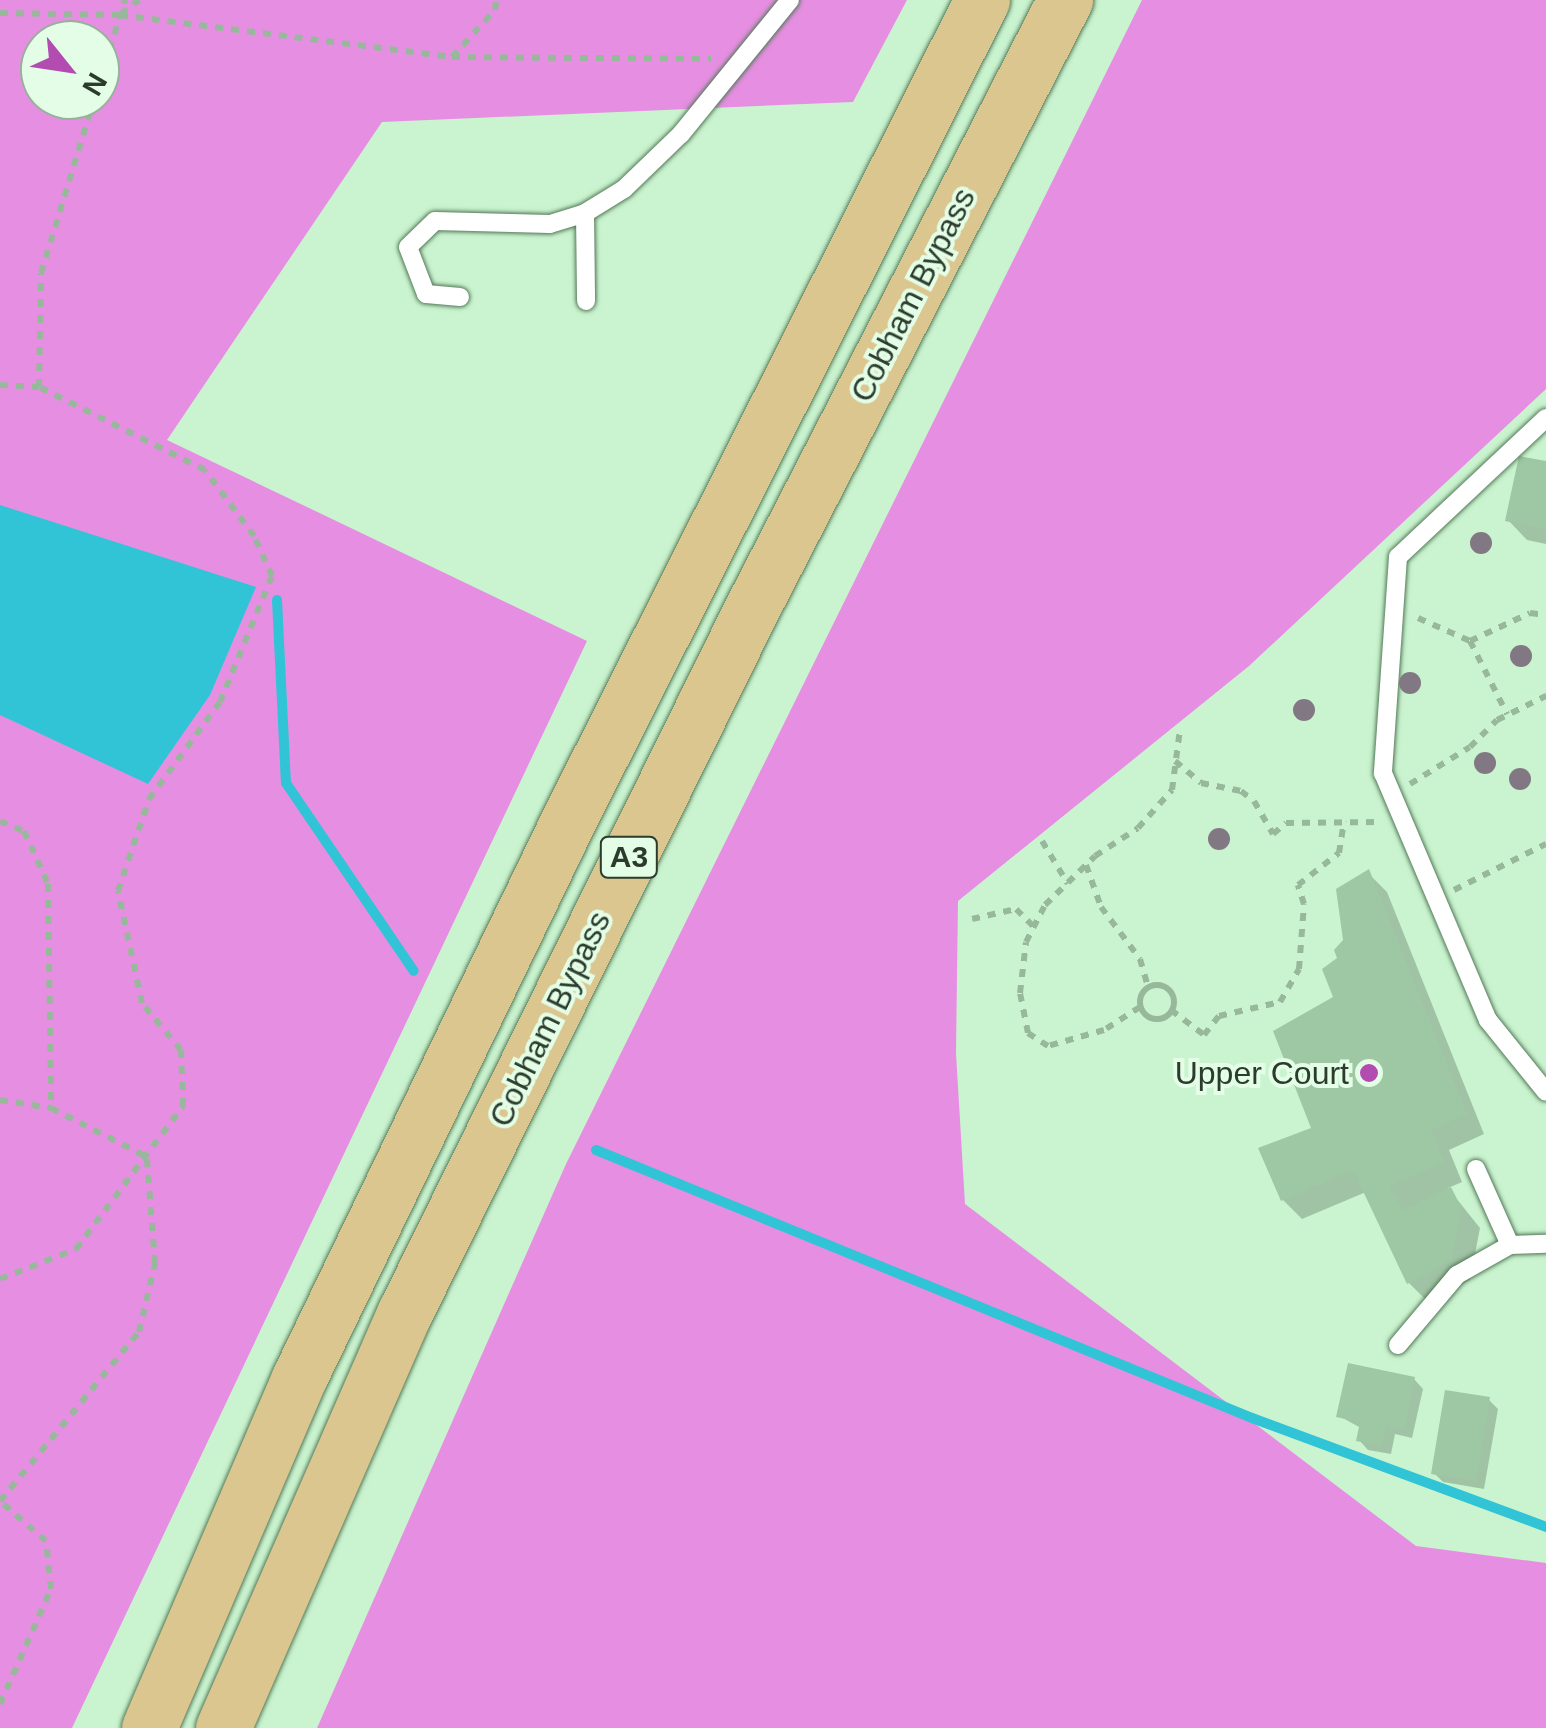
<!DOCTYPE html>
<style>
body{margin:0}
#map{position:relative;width:1546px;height:1728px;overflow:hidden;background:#caf4cf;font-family:Arial,sans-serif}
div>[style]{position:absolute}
.forest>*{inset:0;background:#e68fe2}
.water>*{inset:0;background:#31c4d6}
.shadow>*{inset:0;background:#0003}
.stream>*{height:10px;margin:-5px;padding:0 5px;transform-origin:5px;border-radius:5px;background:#31c4d6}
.building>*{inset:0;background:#9ec7a3}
.path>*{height:6px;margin-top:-3px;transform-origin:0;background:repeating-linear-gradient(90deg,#97b89b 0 8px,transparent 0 16px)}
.path>.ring{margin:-3px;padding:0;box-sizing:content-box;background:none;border:6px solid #97b89b;border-radius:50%}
.roads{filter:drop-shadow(0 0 2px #537958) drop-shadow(0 0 2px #537958)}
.service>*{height:18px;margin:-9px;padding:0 9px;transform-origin:9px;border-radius:9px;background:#fff}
.trunk>*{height:55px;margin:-27.5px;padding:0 27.5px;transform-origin:27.5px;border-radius:27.5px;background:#dbc68f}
.trees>*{width:22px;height:22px;margin:-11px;border-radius:50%;background:#827884}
.dots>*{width:28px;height:28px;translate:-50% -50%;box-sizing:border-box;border:5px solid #e3fde6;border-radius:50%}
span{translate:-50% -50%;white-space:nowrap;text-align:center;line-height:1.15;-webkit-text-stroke:8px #e3fde6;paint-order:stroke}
.shield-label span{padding:2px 8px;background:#e3fde6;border:2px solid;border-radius:8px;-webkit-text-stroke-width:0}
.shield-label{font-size:30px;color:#2b3c2d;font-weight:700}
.street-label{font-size:32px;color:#2b3c2d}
.poi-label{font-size:32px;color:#2b3c2d}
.right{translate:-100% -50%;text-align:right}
.north{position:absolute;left:20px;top:20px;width:100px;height:100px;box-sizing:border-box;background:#e3fde6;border:2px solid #99b09c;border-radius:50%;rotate:120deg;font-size:28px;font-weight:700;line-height:40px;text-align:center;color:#2b3c2d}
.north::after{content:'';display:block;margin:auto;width:35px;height:45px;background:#b24cb1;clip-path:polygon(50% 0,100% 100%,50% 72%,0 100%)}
</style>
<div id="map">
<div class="forest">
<div style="clip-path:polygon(evenodd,0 0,907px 0,853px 102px,382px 122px,167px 440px,587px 641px,72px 1728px,0 1728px,0 0,40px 40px,100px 40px,100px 100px,40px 100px,40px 40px)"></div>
<div style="clip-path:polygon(1142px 0,1546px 0,1546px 389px,1249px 666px,958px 901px,956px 1053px,965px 1204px,1416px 1546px,1546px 1563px,1546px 1728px,317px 1728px,566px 1164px)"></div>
</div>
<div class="water">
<div style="clip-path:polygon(0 505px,256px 587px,210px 695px,148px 784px,0 715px)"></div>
</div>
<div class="shadow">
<div style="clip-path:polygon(1546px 464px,1546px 544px,1527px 540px,1508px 520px)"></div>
<div style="clip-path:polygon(1368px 873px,1387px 892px,1484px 1134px,1449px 1150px,1462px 1182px,1448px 1188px,1480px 1228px,1470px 1280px,1428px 1302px,1409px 1283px,1366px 1192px,1302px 1219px,1283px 1200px,1314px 1129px,1340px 959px)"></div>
<div style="clip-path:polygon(1414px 1379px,1423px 1389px,1412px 1438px,1395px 1434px,1391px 1454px,1368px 1450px,1359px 1440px,1361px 1428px,1339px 1416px)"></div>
<div style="clip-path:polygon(1488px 1399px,1498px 1409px,1484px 1489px,1443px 1482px,1434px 1473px)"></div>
</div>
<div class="stream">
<div style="left:277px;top:600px;width:183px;rotate:87.2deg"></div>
<div style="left:286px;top:783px;width:227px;rotate:55.8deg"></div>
<div style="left:596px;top:1150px;width:709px;rotate:22.22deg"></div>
<div style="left:1252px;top:1418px;width:314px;rotate:20.3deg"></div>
</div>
<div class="building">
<div style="clip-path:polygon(1519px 456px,1546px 461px,1546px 529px,1505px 521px)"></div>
<div style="clip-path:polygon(1369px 869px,1467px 1114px,1431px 1130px,1444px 1162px,1389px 1186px,1403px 1210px,1451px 1187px,1461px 1207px,1452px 1260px,1407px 1284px,1353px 1170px,1281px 1201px,1258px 1148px,1311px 1128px,1273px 1031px,1333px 997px,1322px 969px,1337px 958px,1334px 950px,1343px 940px,1336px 889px)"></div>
<div style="clip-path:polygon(1348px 1363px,1415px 1377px,1404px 1430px,1386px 1426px,1382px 1446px,1356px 1441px,1360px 1422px,1336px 1417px)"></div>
<div style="clip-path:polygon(1445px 1390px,1490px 1397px,1476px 1481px,1431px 1474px)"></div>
</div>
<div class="path">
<div style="left:0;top:13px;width:120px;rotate:1deg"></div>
<div style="left:120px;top:15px;width:335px;rotate:7.2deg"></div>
<div style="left:452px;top:57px;width:259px;rotate:0.4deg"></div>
<div style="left:121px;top:14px;width:23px;rotate:-38deg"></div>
<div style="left:452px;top:57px;width:64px;rotate:-47.5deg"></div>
<div style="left:495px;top:10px;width:10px;rotate:-84deg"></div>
<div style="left:100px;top:80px;width:84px;rotate:-72.6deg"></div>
<div style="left:0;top:385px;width:39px;rotate:3deg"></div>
<div style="left:1418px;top:618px;width:57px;rotate:23.9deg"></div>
<div style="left:1470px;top:641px;width:82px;rotate:63.1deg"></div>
<div style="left:1470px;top:641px;width:66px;rotate:-25deg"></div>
<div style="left:1530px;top:613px;width:16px;rotate:7deg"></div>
<div style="left:1175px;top:761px;width:34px;rotate:40deg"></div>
<div style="left:1201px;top:783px;width:41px;rotate:11.3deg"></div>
<div style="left:1241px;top:791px;width:16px;rotate:38deg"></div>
<div style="left:1254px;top:801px;width:38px;rotate:60deg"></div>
<div style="left:1273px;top:834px;width:17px;rotate:-40deg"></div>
<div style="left:1286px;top:823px;width:93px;rotate:-0.6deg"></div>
<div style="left:1410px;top:784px;width:70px;rotate:-31.7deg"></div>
<div style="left:1470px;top:747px;width:38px;rotate:-45deg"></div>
<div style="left:1497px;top:720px;width:55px;rotate:-26.1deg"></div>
<div style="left:0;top:821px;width:26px;rotate:23deg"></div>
<div style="left:24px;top:831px;width:58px;rotate:65.6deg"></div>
<div style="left:48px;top:884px;width:224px;rotate:89.2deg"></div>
<div style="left:1042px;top:841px;width:50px;rotate:58.8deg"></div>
<div style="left:1086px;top:865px;width:45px;rotate:70.3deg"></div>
<div style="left:1101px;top:907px;width:65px;rotate:53.1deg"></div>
<div style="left:1140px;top:959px;width:29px;rotate:74deg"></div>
<div style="left:1454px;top:890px;width:103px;rotate:-26.6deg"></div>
<div style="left:972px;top:919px;width:45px;rotate:-12.8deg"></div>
<div style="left:1016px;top:909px;width:25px;rotate:45deg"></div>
<div class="ring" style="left:1140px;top:985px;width:28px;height:28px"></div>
<div style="left:1140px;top:1007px;width:43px;rotate:147.4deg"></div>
<div style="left:1104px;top:1030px;width:58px;rotate:164.1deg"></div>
<div style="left:1048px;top:1046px;width:24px;rotate:-147deg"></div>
<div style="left:1028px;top:1033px;width:41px;rotate:-101.3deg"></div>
<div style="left:1020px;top:993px;width:51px;rotate:-83.3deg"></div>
<div style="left:1026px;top:942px;width:42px;rotate:-62.8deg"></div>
<div style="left:1045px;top:905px;width:70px;rotate:-44.4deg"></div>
<div style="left:1095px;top:856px;width:51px;rotate:-33.1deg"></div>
<div style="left:1138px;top:828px;width:51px;rotate:-48.2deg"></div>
<div style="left:1172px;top:790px;width:62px;rotate:-82.5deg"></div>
<div style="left:1171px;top:1010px;width:41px;rotate:37.1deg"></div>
<div style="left:1204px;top:1035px;width:24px;rotate:-52deg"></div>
<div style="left:1219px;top:1016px;width:63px;rotate:-12.9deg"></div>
<div style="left:1280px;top:1002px;width:38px;rotate:-60deg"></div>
<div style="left:1299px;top:969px;width:65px;rotate:-85.6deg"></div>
<div style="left:1304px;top:904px;width:20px;rotate:-108deg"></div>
<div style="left:1298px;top:885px;width:52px;rotate:-38deg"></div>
<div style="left:1339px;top:853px;width:32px;rotate:-81deg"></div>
<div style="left:0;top:1100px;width:52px;rotate:8.9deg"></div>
<div style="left:51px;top:1108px;width:108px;rotate:27deg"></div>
<div style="left:0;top:1279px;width:82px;rotate:-21.5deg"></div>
<div style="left:76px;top:1249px;width:179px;rotate:-53.2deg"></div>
<div style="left:183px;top:1106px;width:56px;rotate:-92deg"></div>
<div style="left:181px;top:1050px;width:61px;rotate:-129.7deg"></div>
<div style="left:142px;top:1003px;width:115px;rotate:-102.1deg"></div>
<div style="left:118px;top:891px;width:97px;rotate:-71.4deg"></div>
<div style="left:149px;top:799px;width:120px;rotate:-53.8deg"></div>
<div style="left:220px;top:702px;width:136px;rotate:-67.6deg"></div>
<div style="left:272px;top:576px;width:44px;rotate:-114.2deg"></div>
<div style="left:254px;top:536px;width:82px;rotate:-126.6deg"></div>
<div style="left:205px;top:470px;width:186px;rotate:-153.4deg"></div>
<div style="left:39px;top:387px;width:114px;rotate:-89deg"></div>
<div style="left:41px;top:273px;width:181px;rotate:-73deg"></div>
<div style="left:0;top:1501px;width:219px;rotate:-50.6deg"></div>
<div style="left:139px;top:1332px;width:71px;rotate:-76.9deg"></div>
<div style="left:155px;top:1263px;width:104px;rotate:-94.4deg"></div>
<div style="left:0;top:1704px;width:126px;rotate:-66.1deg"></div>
<div style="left:51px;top:1589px;width:48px;rotate:-95.9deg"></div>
<div style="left:46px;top:1541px;width:61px;rotate:-139deg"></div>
</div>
<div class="roads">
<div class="service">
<div style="left:585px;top:213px;width:88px;rotate:89.3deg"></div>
<div style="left:460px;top:297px;width:34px;rotate:-175deg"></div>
<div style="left:426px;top:294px;width:50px;rotate:-111deg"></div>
<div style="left:408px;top:247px;width:37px;rotate:-44deg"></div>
<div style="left:435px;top:221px;width:115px;rotate:1.5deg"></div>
<div style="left:550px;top:224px;width:37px;rotate:-17deg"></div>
<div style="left:585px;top:213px;width:46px;rotate:-31.6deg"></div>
<div style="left:624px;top:189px;width:79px;rotate:-44deg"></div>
<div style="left:681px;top:134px;width:173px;rotate:-50.9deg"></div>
<div style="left:1546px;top:418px;width:203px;rotate:136.8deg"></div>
<div style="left:1398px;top:557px;width:217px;rotate:94deg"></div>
<div style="left:1383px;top:773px;width:268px;rotate:67deg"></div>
<div style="left:1488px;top:1020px;width:92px;rotate:51.1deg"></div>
<div style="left:1476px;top:1169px;width:83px;rotate:65.9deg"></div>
<div style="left:1510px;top:1245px;width:36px;rotate:-2deg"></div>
<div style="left:1398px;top:1345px;width:92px;rotate:-49.9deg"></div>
<div style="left:1457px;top:1275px;width:61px;rotate:-29.5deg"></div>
</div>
<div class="trunk">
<div style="left:149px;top:1728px;width:381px;rotate:-66.8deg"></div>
<div style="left:299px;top:1378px;width:623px;rotate:-64.22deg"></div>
<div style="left:570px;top:817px;width:915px;rotate:-63.24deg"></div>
<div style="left:223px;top:1728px;width:454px;rotate:-66.4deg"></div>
<div style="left:405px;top:1312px;width:778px;rotate:-63.76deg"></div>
<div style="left:749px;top:614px;width:691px;rotate:-62.77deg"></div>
</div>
</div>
<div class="trees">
<div style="left:1481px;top:543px"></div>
<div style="left:1521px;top:656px"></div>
<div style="left:1410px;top:683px"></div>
<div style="left:1304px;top:710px"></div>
<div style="left:1485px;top:763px"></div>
<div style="left:1520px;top:779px"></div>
<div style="left:1219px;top:839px"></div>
</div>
<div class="dots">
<div style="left:1369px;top:1073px;background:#b24cb1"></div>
</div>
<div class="shield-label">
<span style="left:629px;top:857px">A3</span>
</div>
<div class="street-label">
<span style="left:913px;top:295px;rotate:-63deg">Cobham Bypass</span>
<span style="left:550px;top:1019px;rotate:-64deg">Cobham Bypass</span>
</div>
<div class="poi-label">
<span class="right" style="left:1349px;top:1073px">Upper Court</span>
</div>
<div class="north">N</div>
</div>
